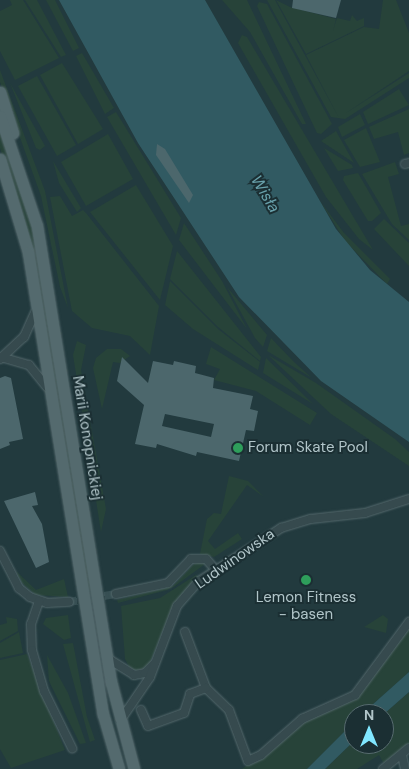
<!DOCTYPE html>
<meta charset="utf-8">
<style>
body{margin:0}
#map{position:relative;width:409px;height:769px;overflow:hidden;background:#223a3e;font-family:"DM Sans",sans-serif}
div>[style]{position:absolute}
.green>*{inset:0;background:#274339}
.water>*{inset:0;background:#315a62}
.building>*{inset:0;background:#4c676c}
.street-tunnel>*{height:8px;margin-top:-4px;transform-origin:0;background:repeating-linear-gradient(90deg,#374f53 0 8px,transparent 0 12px)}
.roads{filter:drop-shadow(0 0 1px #54686c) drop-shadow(0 0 1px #54686c)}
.street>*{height:8px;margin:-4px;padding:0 4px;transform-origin:4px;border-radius:4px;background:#364a4e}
.primary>*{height:11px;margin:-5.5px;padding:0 5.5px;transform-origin:5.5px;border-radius:5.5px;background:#546a6e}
.dots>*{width:14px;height:14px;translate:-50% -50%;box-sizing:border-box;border:2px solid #1b2f33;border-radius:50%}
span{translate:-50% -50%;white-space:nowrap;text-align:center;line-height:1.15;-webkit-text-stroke:4px #1b2f33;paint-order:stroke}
.street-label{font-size:15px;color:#b1c5c9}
.poi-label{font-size:15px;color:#b1c5c9}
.left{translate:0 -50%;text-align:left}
.water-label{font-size:16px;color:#68a1ab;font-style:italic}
.north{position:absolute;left:344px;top:704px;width:50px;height:50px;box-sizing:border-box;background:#1b2f33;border:1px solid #576b6f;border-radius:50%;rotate:0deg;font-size:14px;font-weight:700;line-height:20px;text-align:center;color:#b1c5c9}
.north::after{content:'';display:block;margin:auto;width:18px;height:22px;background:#81e7ff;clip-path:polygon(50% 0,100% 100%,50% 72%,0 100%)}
</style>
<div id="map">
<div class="green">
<div style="clip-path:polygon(10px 0,23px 0,59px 58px,15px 80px,0 51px,0 11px,12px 5px)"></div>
<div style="clip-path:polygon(25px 0,37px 0,66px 55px,61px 57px)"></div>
<div style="clip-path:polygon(46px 0,55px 0,79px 48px,73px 51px)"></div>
<div style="clip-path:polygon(222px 0,247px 0,306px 124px,302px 124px,250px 32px)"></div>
<div style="clip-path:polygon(267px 0,275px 0,339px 118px,306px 55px,364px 27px,379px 29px,383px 0,396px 0,409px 33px,409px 71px,346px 113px,409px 73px,409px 78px,345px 119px,331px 117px)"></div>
<div style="clip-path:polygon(276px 0,290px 7px,336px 19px,333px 31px,337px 18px,350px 21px,352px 15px,357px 21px,364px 18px,364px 26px,306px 54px)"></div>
<div style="clip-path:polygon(259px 2px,267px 4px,332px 124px,321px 134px,317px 133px,257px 6px)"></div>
<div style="clip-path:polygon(242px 35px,247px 37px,373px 250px,359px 239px,326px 197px,238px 43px)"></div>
<div style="clip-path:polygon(82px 53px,114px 108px,105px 114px,76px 56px)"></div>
<div style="clip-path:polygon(62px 63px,103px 129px,78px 144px,40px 75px)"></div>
<div style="clip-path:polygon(0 70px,45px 191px,68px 308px,60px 287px,41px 196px,0 82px)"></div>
<div style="clip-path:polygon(37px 76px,76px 145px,57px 156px,18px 86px)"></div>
<div style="clip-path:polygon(10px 83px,45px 146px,40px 150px,36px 148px)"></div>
<div style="clip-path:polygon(399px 89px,409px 105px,368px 124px,363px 112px)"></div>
<div style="clip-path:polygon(409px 109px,409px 153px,404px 155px,398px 132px,374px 139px,369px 127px)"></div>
<div style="clip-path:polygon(116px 112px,181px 218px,176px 235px,107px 117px)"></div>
<div style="clip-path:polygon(360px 114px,365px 125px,342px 137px,338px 127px)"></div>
<div style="clip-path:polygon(0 125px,30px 214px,93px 590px,87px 591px,31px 246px,0 148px)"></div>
<div style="clip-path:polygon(366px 128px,380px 162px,360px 167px,344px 140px)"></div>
<div style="clip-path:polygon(336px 131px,354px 163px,321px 141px)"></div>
<div style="clip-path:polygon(108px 134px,133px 179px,86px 206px,61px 162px)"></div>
<div style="clip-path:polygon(324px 148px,352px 165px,353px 168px,338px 171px)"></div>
<div style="clip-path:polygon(53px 161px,81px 208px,77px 212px,59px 183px)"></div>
<div style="clip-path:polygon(395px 162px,399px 174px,388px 177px,401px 226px,409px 224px,409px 240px,392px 224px,362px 174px)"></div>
<div style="clip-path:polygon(358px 173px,381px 213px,372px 221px,368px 221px,343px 180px,344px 176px)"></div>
<div style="clip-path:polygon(136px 185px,173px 246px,160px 300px,90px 212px)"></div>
<div style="clip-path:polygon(60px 196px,72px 216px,83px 210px,86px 213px,159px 306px,150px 355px,130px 336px,92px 328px,72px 311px,50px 197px)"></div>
<div style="clip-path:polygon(320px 201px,344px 233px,390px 279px,387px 284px,345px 241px)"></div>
<div style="clip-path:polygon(384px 219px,409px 243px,409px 266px,374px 229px)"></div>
<div style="clip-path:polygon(184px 223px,222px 281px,247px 329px,179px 240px)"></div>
<div style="clip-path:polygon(177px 251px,261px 357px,260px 361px,218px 327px,170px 279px)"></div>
<div style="clip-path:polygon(170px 281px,218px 329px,260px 362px,258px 370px,193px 329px,165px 305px)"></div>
<div style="clip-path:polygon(227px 287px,267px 335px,263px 347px,255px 338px)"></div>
<div style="clip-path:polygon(271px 338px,294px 362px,312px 378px,267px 351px)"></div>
<div style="clip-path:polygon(77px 341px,86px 345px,81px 370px,106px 509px,101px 532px,73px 355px)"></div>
<div style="clip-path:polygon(211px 347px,317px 413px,310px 425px,256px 391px,214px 380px,220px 369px,206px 364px)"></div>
<div style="clip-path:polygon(107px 349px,121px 349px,130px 356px,120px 363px,113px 362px,102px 409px,93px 368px,96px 358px)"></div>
<div style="clip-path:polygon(268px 355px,316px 383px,395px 439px,409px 452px,409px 466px,331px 414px)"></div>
<div style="clip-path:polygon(266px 358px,313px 404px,263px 373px)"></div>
<div style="clip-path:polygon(229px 476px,248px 481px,264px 497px,247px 485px,208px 541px,215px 549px,238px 533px,242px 539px,214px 557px,200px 554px,207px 519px,214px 513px,221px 514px)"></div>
<div style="clip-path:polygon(201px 562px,205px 564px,175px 586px,167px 590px,118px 603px,117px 600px,173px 586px,194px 564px)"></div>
<div style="clip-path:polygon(16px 571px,36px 590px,64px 579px,68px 597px,36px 595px,22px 583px)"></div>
<div style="clip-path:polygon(196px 575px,199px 577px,171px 610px,149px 665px,143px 671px,132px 672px,125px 659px,121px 606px,160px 598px)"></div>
<div style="clip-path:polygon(68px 615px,71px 638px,64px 640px,43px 624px,46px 618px)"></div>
<div style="clip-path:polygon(383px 615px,388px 619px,386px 633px,364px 627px)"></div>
<div style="clip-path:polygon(6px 617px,17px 619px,18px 631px,0 641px,0 625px,7px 623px)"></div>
<div style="clip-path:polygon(409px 625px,409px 672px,362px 714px,354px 714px,354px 722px,307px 769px,242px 769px,301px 723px,346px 703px)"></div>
<div style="clip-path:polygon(19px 632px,23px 653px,0 658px,0 643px)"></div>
<div style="clip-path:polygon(73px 643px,87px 717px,95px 740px,90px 742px,63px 644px)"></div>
<div style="clip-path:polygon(27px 654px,65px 750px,11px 768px,0 749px,0 660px)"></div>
<div style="clip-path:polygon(47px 655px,68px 693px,86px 743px,80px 744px,49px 681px)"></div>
<div style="clip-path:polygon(409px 692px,409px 744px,384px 764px,379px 755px,357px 769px,325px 769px,354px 741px,354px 744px,384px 744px,384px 714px)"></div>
</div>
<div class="water">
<div style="clip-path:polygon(59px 0,205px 0,336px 229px,370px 270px,409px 302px,409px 442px,321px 381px,239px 297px,138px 143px)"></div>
<div style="clip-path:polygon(409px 672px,409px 692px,384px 714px,362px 714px)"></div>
<div style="clip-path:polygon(354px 722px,354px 741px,325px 769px,307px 769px)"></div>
</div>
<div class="building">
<div style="clip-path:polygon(293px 0,341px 0,336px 18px,292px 8px)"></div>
<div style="clip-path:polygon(157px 144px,165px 149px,193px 195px,189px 203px,156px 155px)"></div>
<div style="clip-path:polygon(evenodd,122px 357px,148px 383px,153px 361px,173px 365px,174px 361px,196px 366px,195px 373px,214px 378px,213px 388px,253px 396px,250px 409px,258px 411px,254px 431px,246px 430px,239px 461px,197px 452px,196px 456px,157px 444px,156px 448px,135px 444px,144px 405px,117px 381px,122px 357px,165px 414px,214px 424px,211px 437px,162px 426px,165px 414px)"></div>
<div style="clip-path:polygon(5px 376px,11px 378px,23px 439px,9px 442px,10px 445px,0 449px,0 378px)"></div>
<div style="clip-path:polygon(35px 492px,38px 505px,32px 506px,42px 524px,49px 562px,36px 568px,4px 501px)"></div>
</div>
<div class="street-tunnel">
<div style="left:69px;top:602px;width:48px;rotate:-9.7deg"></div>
</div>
<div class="roads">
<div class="street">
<div style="left:405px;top:164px;width:4px;rotate:-14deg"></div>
<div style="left:4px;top:358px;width:26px;rotate:16deg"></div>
<div style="left:29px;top:365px;width:28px;rotate:51deg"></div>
<div style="left:0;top:359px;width:33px;rotate:-43deg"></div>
<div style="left:24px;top:337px;width:32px;rotate:-66deg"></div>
<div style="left:0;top:551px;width:42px;rotate:62.8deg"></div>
<div style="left:19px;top:588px;width:14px;rotate:39deg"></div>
<div style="left:30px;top:597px;width:18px;rotate:19deg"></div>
<div style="left:47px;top:603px;width:22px;rotate:-3deg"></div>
<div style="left:116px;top:594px;width:53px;rotate:-11.9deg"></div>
<div style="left:168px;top:583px;width:33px;rotate:-46deg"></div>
<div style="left:191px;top:559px;width:15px"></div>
<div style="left:206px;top:559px;width:13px;rotate:48deg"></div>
<div style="left:39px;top:601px;width:24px;rotate:109deg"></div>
<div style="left:31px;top:624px;width:26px;rotate:88deg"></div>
<div style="left:32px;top:650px;width:43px;rotate:73.7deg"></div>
<div style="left:44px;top:691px;width:64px;rotate:63.8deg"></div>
<div style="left:185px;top:632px;width:60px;rotate:69.4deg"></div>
<div style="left:206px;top:688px;width:32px;rotate:44deg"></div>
<div style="left:229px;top:710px;width:54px;rotate:69.6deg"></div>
<div style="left:248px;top:761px;width:14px;rotate:-25deg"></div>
<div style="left:261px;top:755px;width:55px;rotate:-41.3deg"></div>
<div style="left:302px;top:719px;width:58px;rotate:-24.4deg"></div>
<div style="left:355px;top:695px;width:91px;rotate:-53.5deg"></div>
<div style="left:107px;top:658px;width:32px;rotate:32deg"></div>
<div style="left:134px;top:675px;width:11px;rotate:-10deg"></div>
<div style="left:145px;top:673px;width:13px;rotate:-45deg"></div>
<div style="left:141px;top:710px;width:17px;rotate:66deg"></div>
<div style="left:148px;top:726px;width:38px;rotate:-20deg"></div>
<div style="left:184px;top:713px;width:20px;rotate:-72deg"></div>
<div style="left:190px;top:694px;width:17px;rotate:-21deg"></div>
<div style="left:120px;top:721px;width:53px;rotate:-55.7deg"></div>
<div style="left:150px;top:677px;width:76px;rotate:-69.2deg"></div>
<div style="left:177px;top:606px;width:33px;rotate:-49deg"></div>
<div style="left:199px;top:581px;width:98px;rotate:-32.9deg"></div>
<div style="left:281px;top:528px;width:31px;rotate:-17deg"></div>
<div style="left:311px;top:519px;width:54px;rotate:-6.3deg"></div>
<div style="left:365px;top:513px;width:46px;rotate:-17.7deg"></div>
<div style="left:402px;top:755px;width:14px;rotate:78deg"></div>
<div style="left:383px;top:769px;width:33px;rotate:-39deg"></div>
</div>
<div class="primary">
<div style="left:0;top:92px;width:43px;rotate:72.4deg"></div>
<div style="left:0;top:116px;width:116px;rotate:71.4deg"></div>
<div style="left:37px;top:226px;width:462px;rotate:80.8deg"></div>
<div style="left:111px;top:682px;width:90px;rotate:75.2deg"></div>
<div style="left:0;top:159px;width:97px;rotate:73.2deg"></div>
<div style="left:28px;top:252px;width:468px;rotate:80.8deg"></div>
<div style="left:103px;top:714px;width:57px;rotate:73.8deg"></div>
</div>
</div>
<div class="dots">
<div style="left:238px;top:448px;background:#2e9e5b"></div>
<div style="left:306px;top:580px;background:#2e9e5b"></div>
</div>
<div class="street-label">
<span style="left:87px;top:438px;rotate:81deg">Marii Konopnickiej</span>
<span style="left:235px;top:559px;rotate:-35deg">Ludwinowska</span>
</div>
<div class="poi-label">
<span class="left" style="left:248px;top:448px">Forum Skate Pool</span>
<span style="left:306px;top:606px">Lemon Fitness<br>- basen</span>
</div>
<div class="water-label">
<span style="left:265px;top:194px;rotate:59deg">Wisła</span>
</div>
<div class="north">N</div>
</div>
